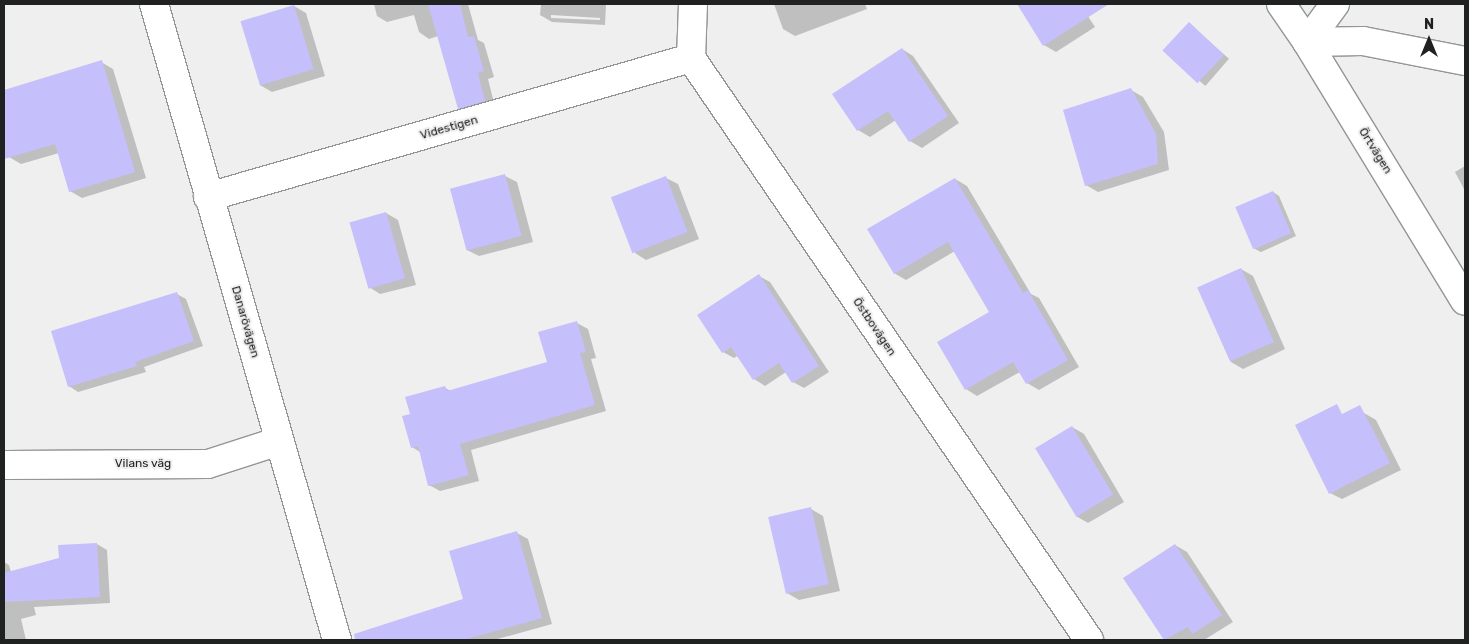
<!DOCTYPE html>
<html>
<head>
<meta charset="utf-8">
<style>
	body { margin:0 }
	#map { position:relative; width:1469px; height:644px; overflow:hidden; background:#efeff0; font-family:Rubik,sans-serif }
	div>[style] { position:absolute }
	.shadow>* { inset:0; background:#0003; transform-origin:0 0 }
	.building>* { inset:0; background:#c5bffb; transform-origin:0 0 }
	.roads { filter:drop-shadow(1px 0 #949596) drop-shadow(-1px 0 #949596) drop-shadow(0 1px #949596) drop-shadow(0 -1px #949596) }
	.minor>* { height:28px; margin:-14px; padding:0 14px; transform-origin:14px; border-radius:14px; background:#fff }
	span { translate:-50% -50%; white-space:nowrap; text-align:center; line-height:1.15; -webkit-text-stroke:4px #efeff0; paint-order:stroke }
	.street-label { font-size:12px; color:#202121 }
	.frame { position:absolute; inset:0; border:5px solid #202121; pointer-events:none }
	.north { position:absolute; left:1404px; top:15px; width:50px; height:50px; -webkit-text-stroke:4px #efeff0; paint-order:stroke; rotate:0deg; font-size:14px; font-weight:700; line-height:20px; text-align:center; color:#202121 }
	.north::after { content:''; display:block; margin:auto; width:18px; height:22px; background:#202121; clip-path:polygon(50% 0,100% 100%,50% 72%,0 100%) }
</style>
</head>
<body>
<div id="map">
	<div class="shadow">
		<div style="clip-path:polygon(374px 4px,468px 4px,478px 40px,484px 43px,494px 77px,488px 79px,495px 107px,470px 114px,459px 108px,438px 36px,429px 39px,419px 32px,414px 15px,387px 22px,377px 16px)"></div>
		<div style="clip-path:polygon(evenodd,541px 4px,606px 4px,605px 25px,552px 22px,540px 15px,541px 4px,551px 15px,600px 18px,600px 20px,551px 18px,551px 15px)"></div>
		<div style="clip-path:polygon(774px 4px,865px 4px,867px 9px,795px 36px,783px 29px)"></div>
		<div style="clip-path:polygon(1018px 4px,1080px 4px,1095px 27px,1056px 52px,1044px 45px)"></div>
		<div style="clip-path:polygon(294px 6px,306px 13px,325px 76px,272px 92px,260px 85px)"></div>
		<div style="left:1189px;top:24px;width:53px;height:36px;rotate:41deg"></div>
		<div style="clip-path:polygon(902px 49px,913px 56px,959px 123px,922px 148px,910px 141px,896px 120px,870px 137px,858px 130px,834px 94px)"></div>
		<div style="clip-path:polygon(101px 62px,113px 69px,146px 178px,82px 198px,70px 191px,59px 153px,21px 164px,9px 157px,4px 139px,4px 91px)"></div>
		<div style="clip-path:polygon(1131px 90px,1143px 97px,1164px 132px,1169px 170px,1098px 192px,1086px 185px)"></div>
		<div style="clip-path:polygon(1465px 166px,1465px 191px,1455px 172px)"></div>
		<div style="clip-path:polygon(505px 176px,517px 182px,533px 242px,479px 256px,467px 250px)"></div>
		<div style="clip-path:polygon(666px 178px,678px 184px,699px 239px,646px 260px,635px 253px)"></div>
		<div style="clip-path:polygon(955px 179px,967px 186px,1031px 294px,1039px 298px,1079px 367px,1039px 390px,1027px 383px,1020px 372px,977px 396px,966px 389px,991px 313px,955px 251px,906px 280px,894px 273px)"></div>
		<div style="clip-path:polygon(1273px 192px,1279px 196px,1296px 236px,1261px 252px,1255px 249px)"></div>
		<div style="clip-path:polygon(386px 213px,398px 220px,416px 285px,380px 294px,369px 287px)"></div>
		<div style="clip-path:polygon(1241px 269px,1253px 276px,1285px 349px,1243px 369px,1231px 362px)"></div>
		<div style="clip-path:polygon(759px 276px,770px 282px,829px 372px,804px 388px,793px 382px,786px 372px,765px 386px,754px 379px,737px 356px,734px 358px,723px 352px)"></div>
		<div style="clip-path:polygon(177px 294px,186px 299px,203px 346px,144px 367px,146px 372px,78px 392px,69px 386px)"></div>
		<div style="clip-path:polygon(577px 323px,588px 329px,596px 358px,591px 359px,606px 411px,471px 450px,479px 481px,440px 491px,429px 485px,420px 452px,412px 447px,412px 415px,445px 388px,451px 391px,548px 363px)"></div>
		<div style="clip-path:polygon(1364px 413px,1376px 420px,1401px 470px,1342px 499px,1330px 493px,1342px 416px)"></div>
		<div style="clip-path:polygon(1072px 427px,1084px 434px,1124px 502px,1088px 523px,1076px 516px)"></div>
		<div style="clip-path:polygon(811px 509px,823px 516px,840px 591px,799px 600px,787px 593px)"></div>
		<div style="clip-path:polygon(517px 533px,528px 539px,552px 624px,494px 640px,405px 640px,398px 621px,464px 599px)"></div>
		<div style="clip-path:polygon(97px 544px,107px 550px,110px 603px,34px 607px,36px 615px,21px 619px,26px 640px,4px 640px,4px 562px,9px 565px,11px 572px,60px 558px,60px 546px)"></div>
		<div style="clip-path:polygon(1175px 545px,1187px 552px,1233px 622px,1204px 640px,1165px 640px,1124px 579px)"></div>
	</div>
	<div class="building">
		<div style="clip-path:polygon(428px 4px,460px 4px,468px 37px,474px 36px,484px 71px,478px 73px,485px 101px,458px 109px)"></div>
		<div style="clip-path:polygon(1017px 4px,1109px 4px,1043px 46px)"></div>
		<div style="left:294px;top:5px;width:67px;height:56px;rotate:73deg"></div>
		<div style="left:1189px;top:22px;width:48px;height:39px;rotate:43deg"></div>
		<div style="clip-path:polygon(902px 48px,948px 116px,909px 142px,888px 111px,857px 131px,832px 94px)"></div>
		<div style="clip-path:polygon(102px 60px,135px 172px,69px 192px,55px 144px,4px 159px,4px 90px)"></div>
		<div style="clip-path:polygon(1131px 88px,1156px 134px,1158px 164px,1085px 186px,1063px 110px)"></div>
		<div style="left:505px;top:174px;width:64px;height:57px;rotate:75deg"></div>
		<div style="left:666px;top:176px;width:60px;height:59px;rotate:69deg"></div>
		<div style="clip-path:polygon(955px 178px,1023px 293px,1028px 290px,1068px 360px,1026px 384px,1013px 362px,965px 390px,937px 342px,989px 312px,948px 242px,894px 274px,867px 229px)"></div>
		<div style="left:1273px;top:191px;width:46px;height:41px;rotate:67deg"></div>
		<div style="left:386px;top:212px;width:69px;height:38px;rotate:74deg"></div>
		<div style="left:1241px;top:268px;width:81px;height:48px;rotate:66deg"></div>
		<div style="clip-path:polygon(759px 274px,819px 366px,792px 383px,779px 363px,753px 380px,731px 347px,722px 353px,697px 315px)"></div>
		<div style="clip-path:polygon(177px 292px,194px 341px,135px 362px,137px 366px,68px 387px,51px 331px)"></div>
		<div style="clip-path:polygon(577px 321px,586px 352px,580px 353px,595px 405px,460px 444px,469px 475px,428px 486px,418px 446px,411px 448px,402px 416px,410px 414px,405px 397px,445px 386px,447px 391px,547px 362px,538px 332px)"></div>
		<div style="clip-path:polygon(1337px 404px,1342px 414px,1360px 405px,1390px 463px,1329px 494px,1295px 425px)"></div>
		<div style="left:1072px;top:426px;width:80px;height:43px;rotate:59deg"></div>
		<div style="left:811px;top:507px;width:79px;height:44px;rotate:77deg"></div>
		<div style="clip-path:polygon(517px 531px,542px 618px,463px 640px,355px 640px,354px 634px,463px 599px,449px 551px)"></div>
		<div style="clip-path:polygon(97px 543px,100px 597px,4px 602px,4px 573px,59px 558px,58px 545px)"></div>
		<div style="clip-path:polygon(1175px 544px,1222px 615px,1192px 634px,1188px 627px,1164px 640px,1123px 578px)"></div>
	</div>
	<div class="roads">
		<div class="minor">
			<div style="left:154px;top:4px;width:662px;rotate:73.95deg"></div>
			<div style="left:693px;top:4px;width:54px;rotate:92.1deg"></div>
			<div style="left:691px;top:58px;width:705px;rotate:55.63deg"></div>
			<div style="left:1281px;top:4px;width:46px;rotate:55.6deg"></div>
			<div style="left:1307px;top:42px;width:56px;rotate:-1deg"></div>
			<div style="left:1363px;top:41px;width:104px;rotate:11.1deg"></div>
			<div style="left:1335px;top:4px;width:47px;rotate:126.4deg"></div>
			<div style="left:1307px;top:42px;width:303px;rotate:58.6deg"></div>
			<div style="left:208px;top:197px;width:503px;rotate:-16.06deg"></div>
			<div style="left:4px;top:465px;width:204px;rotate:-0.3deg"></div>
			<div style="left:208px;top:464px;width:75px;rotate:-17.9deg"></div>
		</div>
	</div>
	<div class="street-label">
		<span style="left:449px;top:128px;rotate:-16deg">Videstigen</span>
		<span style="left:1375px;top:151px;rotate:58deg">Örtvägen</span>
		<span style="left:245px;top:322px;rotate:74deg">Danarövägen</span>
		<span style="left:874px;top:327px;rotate:56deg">Östbovägen</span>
		<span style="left:143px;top:464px">Vilans väg</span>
	</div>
	<div class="frame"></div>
	<div class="north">N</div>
</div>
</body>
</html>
